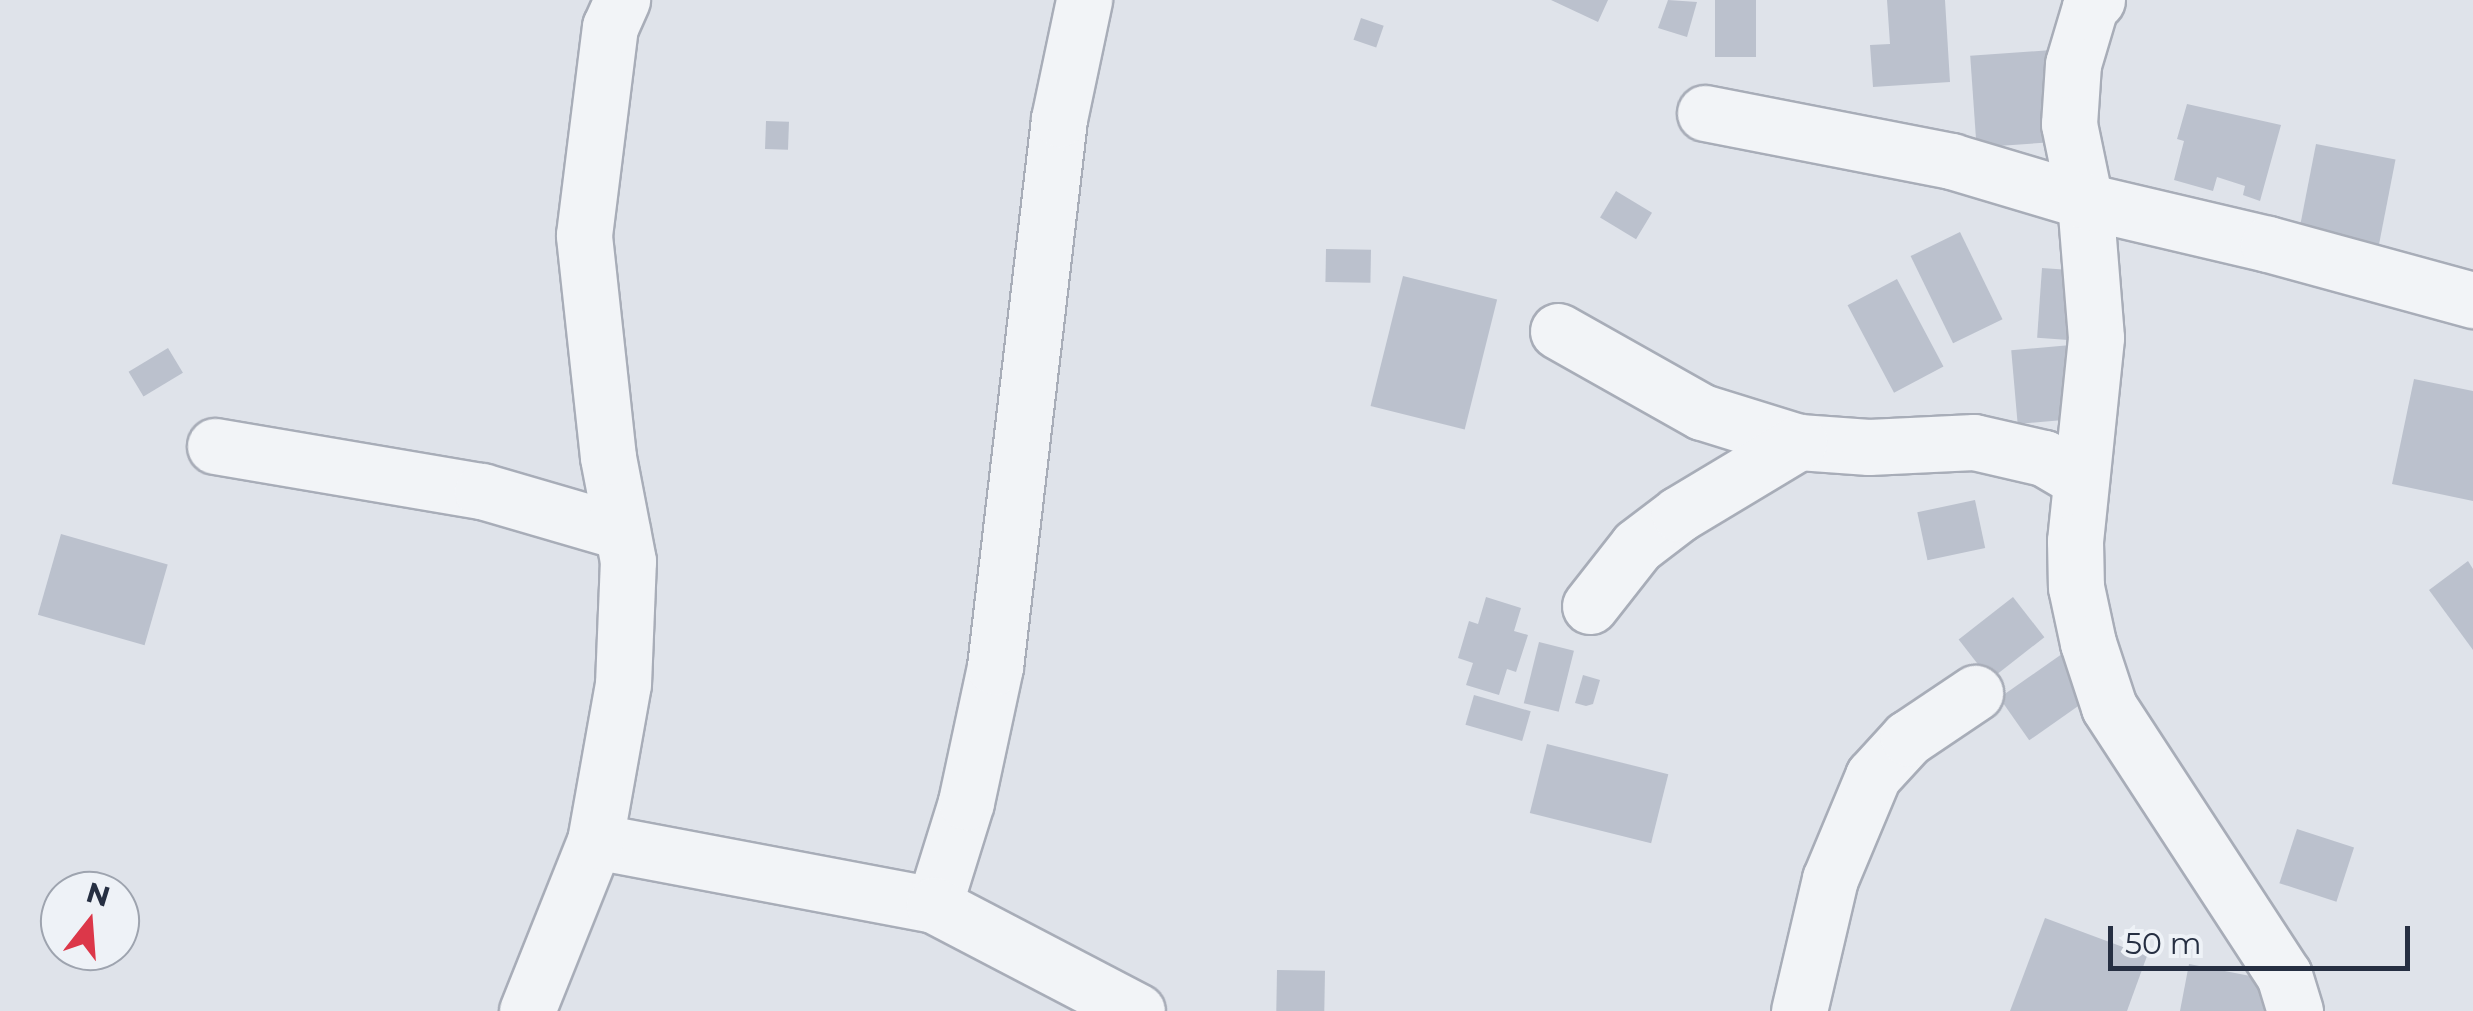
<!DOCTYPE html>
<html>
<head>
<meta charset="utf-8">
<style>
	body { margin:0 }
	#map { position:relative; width:2473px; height:1011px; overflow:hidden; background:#dfe3ea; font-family:Montserrat,sans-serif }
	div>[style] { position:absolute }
	.building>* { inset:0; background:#bbc1cd; transform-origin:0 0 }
	.roads { filter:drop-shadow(2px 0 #a8adb8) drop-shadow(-2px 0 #a8adb8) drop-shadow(0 2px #a8adb8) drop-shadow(0 -2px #a8adb8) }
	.minor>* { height:55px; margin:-27.5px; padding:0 27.5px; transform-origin:27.5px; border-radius:27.5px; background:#f2f4f7 }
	span { translate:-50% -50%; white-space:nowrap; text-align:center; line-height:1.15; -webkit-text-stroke:10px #eef2f7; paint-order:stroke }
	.north { position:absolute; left:40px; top:871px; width:100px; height:100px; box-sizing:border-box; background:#eef2f7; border:2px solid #9ea4af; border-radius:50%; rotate:17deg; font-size:28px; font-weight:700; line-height:40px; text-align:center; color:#262f42 }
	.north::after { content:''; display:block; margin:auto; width:35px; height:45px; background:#dc3749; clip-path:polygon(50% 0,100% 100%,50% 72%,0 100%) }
	.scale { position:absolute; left:2108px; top:926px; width:302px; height:45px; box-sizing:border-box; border:5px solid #262f42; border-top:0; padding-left:12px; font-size:30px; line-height:35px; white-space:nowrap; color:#262f42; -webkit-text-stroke:8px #eef2f7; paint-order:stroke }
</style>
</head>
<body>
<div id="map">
	<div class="building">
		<div style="clip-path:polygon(1551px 0,1608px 0,1598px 22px)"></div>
		<div style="clip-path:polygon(1668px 0,1697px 2px,1687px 37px,1658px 28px)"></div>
		<div style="left:1715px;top:0;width:41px;height:57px"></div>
		<div style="clip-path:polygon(1887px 0,1945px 0,1950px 82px,1873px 87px,1870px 45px,1890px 44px)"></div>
		<div style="left:1361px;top:18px;width:24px;height:23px;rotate:19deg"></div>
		<div style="left:2052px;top:50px;width:92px;height:82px;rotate:86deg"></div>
		<div style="clip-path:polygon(2187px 104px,2281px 125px,2260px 201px,2243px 195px,2245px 186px,2217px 177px,2213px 191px,2174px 180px,2184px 141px,2177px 139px)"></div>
		<div style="left:766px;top:121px;width:23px;height:28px;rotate:2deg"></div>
		<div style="left:2316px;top:144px;width:81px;height:95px;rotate:11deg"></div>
		<div style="left:1616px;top:191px;width:42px;height:31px;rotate:31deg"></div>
		<div style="left:1960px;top:232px;width:97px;height:55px;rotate:64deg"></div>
		<div style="left:1326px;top:249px;width:45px;height:33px;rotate:1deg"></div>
		<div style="left:2042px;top:268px;width:49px;height:70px;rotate:4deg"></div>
		<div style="left:1403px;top:276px;width:97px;height:134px;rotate:14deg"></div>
		<div style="left:1897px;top:279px;width:99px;height:56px;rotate:62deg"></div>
		<div style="left:2071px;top:345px;width:74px;height:60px;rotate:85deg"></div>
		<div style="left:168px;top:348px;width:29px;height:46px;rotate:59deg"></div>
		<div style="clip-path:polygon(2414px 379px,2473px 391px,2473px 501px,2392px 484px)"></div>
		<div style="left:1975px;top:500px;width:49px;height:59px;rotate:78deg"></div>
		<div style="left:61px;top:534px;width:111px;height:84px;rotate:16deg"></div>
		<div style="clip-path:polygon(2468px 561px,2473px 569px,2473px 650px,2429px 590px)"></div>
		<div style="clip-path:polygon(1486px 597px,1521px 608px,1514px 631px,1528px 635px,1516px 672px,1507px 669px,1499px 695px,1466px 685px,1473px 663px,1458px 658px,1469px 621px,1478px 624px)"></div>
		<div style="left:2013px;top:597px;width:51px;height:69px;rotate:52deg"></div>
		<div style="left:1539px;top:642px;width:36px;height:63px;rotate:14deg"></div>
		<div style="left:2069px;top:649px;width:52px;height:85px;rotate:55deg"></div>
		<div style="clip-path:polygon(1583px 675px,1600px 680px,1593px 704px,1586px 706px,1575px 703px)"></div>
		<div style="left:1474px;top:695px;width:59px;height:31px;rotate:16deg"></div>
		<div style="left:1547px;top:744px;width:125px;height:71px;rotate:14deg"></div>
		<div style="left:2297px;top:829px;width:60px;height:57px;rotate:18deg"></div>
		<div style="clip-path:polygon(2045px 918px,2147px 956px,2127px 1011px,2010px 1011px)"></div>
		<div style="clip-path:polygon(2189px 964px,2281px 982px,2275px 1011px,2180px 1011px)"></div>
		<div style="left:1277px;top:970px;width:48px;height:41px;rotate:1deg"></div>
	</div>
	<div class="roads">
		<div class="minor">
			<div style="left:2097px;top:0;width:10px;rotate:135deg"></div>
			<div style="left:2090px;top:7px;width:59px;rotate:106.6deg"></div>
			<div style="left:2073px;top:64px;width:60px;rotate:93.8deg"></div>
			<div style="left:2069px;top:124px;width:79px;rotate:78.3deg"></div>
			<div style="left:2085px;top:201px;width:137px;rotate:85.4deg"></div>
			<div style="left:2096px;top:338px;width:204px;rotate:95.9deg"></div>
			<div style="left:2075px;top:541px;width:46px;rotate:88.8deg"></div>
			<div style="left:2076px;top:587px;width:57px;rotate:77.9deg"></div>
			<div style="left:2088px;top:643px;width:67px;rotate:71.8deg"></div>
			<div style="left:2109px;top:707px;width:320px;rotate:56.9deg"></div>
			<div style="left:2284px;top:975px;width:38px;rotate:73deg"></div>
			<div style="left:1705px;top:113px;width:251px;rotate:11deg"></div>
			<div style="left:1951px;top:161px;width:140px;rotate:16.6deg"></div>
			<div style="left:2085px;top:201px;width:188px;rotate:13.2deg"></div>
			<div style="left:2268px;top:244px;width:213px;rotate:15.3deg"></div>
			<div style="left:1558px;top:331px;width:165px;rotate:29.4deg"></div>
			<div style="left:1702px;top:412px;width:102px;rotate:17.2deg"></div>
			<div style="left:1799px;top:442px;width:70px;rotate:4.1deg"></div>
			<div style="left:1869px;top:447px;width:105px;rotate:-2.7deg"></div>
			<div style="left:1974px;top:442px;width:72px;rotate:12.9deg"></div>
			<div style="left:2044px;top:458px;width:43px;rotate:30.7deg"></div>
			<div style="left:215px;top:446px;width:271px;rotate:9.6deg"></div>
			<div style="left:482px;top:491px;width:146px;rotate:16.3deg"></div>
			<div style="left:1590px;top:606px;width:76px;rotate:-51.9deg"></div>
			<div style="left:1637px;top:546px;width:53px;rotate:-37.3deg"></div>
			<div style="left:1679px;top:514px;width:140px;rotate:-31deg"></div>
			<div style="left:595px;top:841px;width:345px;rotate:10.7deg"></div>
			<div style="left:934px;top:905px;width:108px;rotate:-72.7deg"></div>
			<div style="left:966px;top:802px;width:138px;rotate:-77.9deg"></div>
			<div style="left:995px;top:667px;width:552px;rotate:-83.34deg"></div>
			<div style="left:1059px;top:119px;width:122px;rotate:-78.1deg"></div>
			<div style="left:934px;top:905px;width:229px;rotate:27.6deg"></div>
			<div style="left:527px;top:1011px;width:183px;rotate:-68.2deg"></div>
			<div style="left:595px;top:841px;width:159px;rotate:-79.9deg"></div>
			<div style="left:623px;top:684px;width:123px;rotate:-87.7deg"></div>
			<div style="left:628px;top:561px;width:106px;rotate:-100.9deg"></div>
			<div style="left:608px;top:457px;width:223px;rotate:-96.2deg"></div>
			<div style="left:584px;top:235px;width:210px;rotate:-82.9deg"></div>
			<div style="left:610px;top:27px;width:30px;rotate:-66deg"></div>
			<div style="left:1799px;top:1011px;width:136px;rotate:-76.8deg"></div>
			<div style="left:1830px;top:879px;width:112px;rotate:-67.3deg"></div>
			<div style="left:1873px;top:776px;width:52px;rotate:-47.4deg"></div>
			<div style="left:1908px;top:738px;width:81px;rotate:-33.9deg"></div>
		</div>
	</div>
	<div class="north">N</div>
	<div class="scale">50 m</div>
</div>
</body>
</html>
